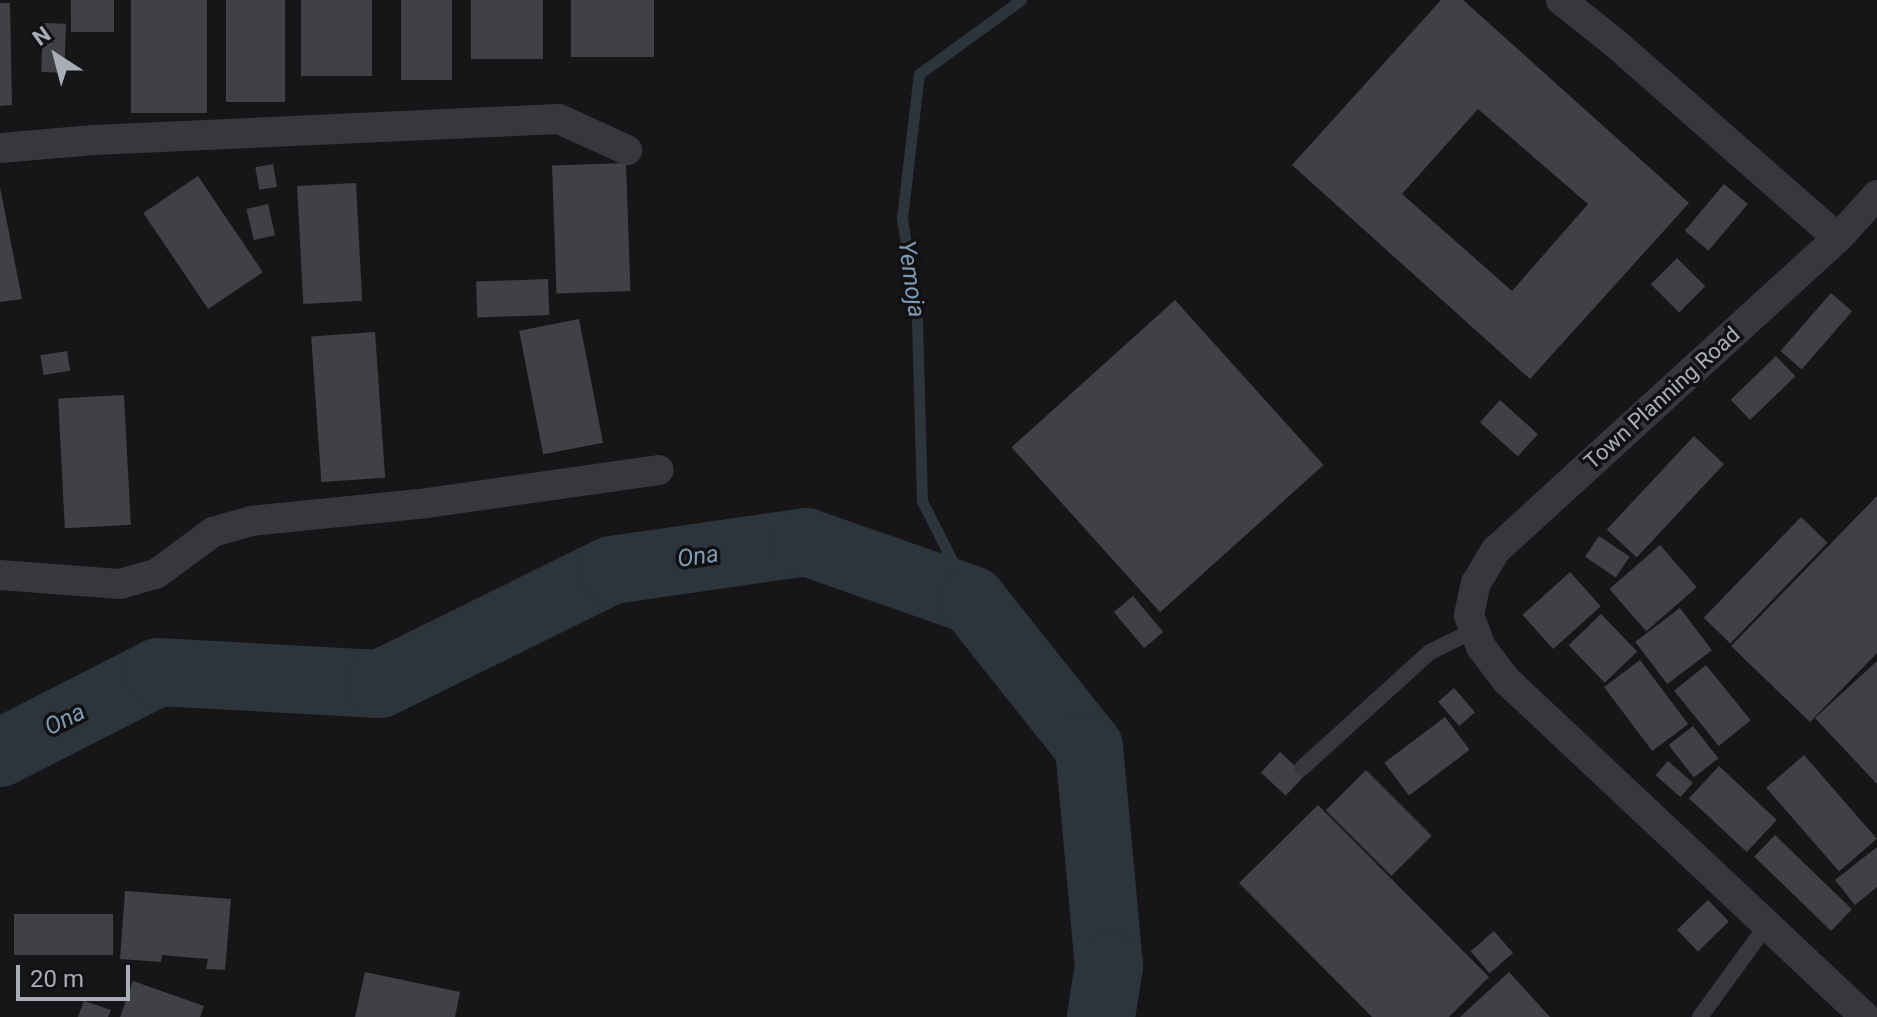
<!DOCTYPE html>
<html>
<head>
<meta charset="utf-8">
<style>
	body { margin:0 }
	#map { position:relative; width:1877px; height:1017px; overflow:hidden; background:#161618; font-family:Roboto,sans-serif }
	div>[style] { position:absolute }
	.stream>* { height:11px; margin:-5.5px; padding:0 5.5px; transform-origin:5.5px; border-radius:5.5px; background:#2c353c }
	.river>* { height:68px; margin:-34px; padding:0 34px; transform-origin:34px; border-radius:34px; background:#2c353c }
	.building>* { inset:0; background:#404145; transform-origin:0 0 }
	.service>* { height:16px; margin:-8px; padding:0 8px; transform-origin:8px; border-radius:8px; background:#37383d }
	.minor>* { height:30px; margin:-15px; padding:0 15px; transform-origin:15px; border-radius:15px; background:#37383d }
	span { translate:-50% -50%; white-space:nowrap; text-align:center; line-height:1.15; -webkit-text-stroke:7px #111113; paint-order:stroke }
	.street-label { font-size:22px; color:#a8adb8 }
	.water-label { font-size:24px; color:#7f9bb3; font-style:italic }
	.north { position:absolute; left:16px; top:16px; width:80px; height:80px; -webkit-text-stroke:6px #111113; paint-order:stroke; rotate:324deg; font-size:22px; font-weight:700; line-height:32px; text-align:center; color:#a8adb8 }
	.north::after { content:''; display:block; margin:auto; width:28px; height:36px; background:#a8adb8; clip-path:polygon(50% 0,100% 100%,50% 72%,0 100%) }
	.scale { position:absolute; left:16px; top:965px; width:114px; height:36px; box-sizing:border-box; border:4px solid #a8adb8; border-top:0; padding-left:10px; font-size:24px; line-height:28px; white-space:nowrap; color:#a8adb8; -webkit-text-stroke:6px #111113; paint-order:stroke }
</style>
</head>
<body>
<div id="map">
	<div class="stream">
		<div style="left:972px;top:600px;width:111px;rotate:-116.8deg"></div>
		<div style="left:922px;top:501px;width:183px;rotate:-91.6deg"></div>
		<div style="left:917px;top:318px;width:101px;rotate:-98.5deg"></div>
		<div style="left:902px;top:218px;width:145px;rotate:-83.3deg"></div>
		<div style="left:919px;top:74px;width:126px;rotate:-36deg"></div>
	</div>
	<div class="river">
		<div style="left:0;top:753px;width:178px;rotate:-27.1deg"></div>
		<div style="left:158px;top:672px;width:222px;rotate:3.1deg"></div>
		<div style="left:380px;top:684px;width:258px;rotate:-26.2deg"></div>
		<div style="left:612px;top:570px;width:196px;rotate:-8.2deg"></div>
		<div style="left:806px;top:542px;width:176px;rotate:19.3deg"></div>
		<div style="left:972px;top:600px;width:188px;rotate:51.5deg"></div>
		<div style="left:1089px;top:747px;width:220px;rotate:84.8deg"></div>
		<div style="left:1109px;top:966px;width:52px;rotate:98.9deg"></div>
	</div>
	<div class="building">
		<div style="left:71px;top:0;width:43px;height:32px"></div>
		<div style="left:131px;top:0;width:76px;height:113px"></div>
		<div style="left:226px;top:0;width:59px;height:102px"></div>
		<div style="left:301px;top:0;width:71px;height:76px"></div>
		<div style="left:401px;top:0;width:51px;height:80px"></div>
		<div style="left:471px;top:0;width:72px;height:59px"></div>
		<div style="left:571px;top:0;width:83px;height:57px"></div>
		<div style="clip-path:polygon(evenodd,1441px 0,1463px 0,1689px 203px,1530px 379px,1292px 165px,1441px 0,1478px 109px,1588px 204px,1512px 291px,1402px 194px,1478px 109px)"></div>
		<div style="clip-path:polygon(0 3px,10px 3px,12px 105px,0 106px)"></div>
		<div style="left:43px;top:23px;width:23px;height:49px;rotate:2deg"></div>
		<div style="left:626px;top:163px;width:128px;height:74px;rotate:88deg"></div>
		<div style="left:273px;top:164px;width:23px;height:18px;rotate:80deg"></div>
		<div style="left:198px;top:176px;width:116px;height:66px;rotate:56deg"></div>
		<div style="left:356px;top:183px;width:118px;height:59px;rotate:87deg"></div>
		<div style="left:1724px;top:184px;width:31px;height:61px;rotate:40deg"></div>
		<div style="clip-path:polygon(0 187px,22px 299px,0 302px)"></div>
		<div style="left:268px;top:204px;width:32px;height:22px;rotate:77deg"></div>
		<div style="left:1677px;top:258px;width:40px;height:37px;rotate:45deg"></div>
		<div style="left:548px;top:279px;width:36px;height:72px;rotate:88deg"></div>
		<div style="left:1831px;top:293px;width:28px;height:77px;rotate:41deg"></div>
		<div style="left:1175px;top:300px;width:222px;height:220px;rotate:48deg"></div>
		<div style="left:579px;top:319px;width:126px;height:61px;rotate:79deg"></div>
		<div style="left:375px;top:332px;width:146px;height:64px;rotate:86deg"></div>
		<div style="left:67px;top:351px;width:20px;height:27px;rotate:81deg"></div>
		<div style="left:1776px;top:356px;width:28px;height:63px;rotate:46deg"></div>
		<div style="left:124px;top:395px;width:130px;height:66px;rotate:87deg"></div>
		<div style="left:1500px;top:400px;width:51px;height:30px;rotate:42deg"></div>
		<div style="left:1694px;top:436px;width:41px;height:128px;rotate:43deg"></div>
		<div style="clip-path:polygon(1877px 496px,1877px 653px,1810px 722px,1731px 646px)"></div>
		<div style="left:1801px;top:517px;width:37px;height:140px;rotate:44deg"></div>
		<div style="left:1599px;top:536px;width:37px;height:25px;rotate:34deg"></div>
		<div style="left:1660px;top:545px;width:56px;height:67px;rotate:49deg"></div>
		<div style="left:1570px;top:572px;width:46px;height:64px;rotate:48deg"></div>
		<div style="left:1133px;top:596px;width:47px;height:25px;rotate:50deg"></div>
		<div style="left:1680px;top:608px;width:53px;height:56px;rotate:53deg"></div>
		<div style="left:1601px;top:614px;width:52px;height:45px;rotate:46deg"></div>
		<div style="left:1640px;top:660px;width:80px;height:45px;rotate:53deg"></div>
		<div style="clip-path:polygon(1877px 661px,1877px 784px,1815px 718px)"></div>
		<div style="left:1706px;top:665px;width:71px;height:41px;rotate:51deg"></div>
		<div style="left:1454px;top:688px;width:32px;height:21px;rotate:49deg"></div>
		<div style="left:1445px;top:717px;width:41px;height:76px;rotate:53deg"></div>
		<div style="left:1693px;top:726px;width:41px;height:31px;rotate:52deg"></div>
		<div style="left:1280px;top:752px;width:34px;height:28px;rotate:43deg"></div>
		<div style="left:1804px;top:755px;width:111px;height:50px;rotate:49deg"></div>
		<div style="left:1668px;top:761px;width:33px;height:19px;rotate:41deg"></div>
		<div style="left:1719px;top:766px;width:79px;height:44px;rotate:43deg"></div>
		<div style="left:1366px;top:770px;width:93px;height:57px;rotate:45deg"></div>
		<div style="clip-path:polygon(1318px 805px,1489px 977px,1449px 1017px,1372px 1017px,1239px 883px)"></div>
		<div style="left:1775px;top:835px;width:107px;height:30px;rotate:44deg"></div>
		<div style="clip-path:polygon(1877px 847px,1877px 887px,1855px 905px,1835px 880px)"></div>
		<div style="clip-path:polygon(125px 891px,231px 899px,225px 970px,206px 969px,208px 959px,162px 955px,161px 962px,120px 959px)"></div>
		<div style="left:1708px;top:900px;width:30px;height:43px;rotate:46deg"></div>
		<div style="left:113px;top:914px;width:41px;height:99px;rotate:90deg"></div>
		<div style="left:1494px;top:931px;width:29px;height:31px;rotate:49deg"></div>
		<div style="clip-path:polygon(365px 972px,460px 992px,455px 1017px,355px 1017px)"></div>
		<div style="clip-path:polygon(1509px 972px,1550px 1017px,1460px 1017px)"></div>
		<div style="clip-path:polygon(133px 981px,204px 1006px,200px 1017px,120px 1017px)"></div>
		<div style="clip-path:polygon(84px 1001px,111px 1010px,108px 1017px,78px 1017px)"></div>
	</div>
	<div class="service">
		<div style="left:1302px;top:768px;width:173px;rotate:-42.2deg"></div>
		<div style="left:1430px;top:652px;width:50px;rotate:-26.1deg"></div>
		<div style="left:1700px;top:1017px;width:112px;rotate:-54deg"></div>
	</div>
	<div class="minor">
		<div style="left:1561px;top:0;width:69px;rotate:38.5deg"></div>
		<div style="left:1615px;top:43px;width:296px;rotate:41.2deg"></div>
		<div style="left:0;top:148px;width:94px;rotate:-4.9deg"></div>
		<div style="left:94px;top:140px;width:465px;rotate:-2.6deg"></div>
		<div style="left:559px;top:119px;width:75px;rotate:24.5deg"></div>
		<div style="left:0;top:575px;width:120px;rotate:4.3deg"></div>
		<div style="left:120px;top:584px;width:37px;rotate:-16deg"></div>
		<div style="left:156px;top:574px;width:71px;rotate:-36.4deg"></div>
		<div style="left:213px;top:532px;width:40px;rotate:-16deg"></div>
		<div style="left:251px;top:521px;width:177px;rotate:-5.8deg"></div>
		<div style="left:427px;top:503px;width:234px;rotate:-8.1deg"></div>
		<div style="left:1865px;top:1017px;width:492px;rotate:-136.8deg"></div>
		<div style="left:1506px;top:680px;width:41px;rotate:-127.1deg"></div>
		<div style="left:1481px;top:647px;width:34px;rotate:-111deg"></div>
		<div style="left:1469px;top:615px;width:33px;rotate:-78deg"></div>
		<div style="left:1476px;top:583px;width:39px;rotate:-59deg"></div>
		<div style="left:1496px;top:550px;width:463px;rotate:-42.4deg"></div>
		<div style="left:1838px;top:238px;width:58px;rotate:-47.8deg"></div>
	</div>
	<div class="street-label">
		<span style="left:1662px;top:398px;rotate:-42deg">Town Planning Road</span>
	</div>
	<div class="water-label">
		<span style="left:911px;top:279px;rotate:82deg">Yemoja</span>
		<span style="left:698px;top:557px;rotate:-8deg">Ona</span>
		<span style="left:65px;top:720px;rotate:-27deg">Ona</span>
	</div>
	<div class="north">N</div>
	<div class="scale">20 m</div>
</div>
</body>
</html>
